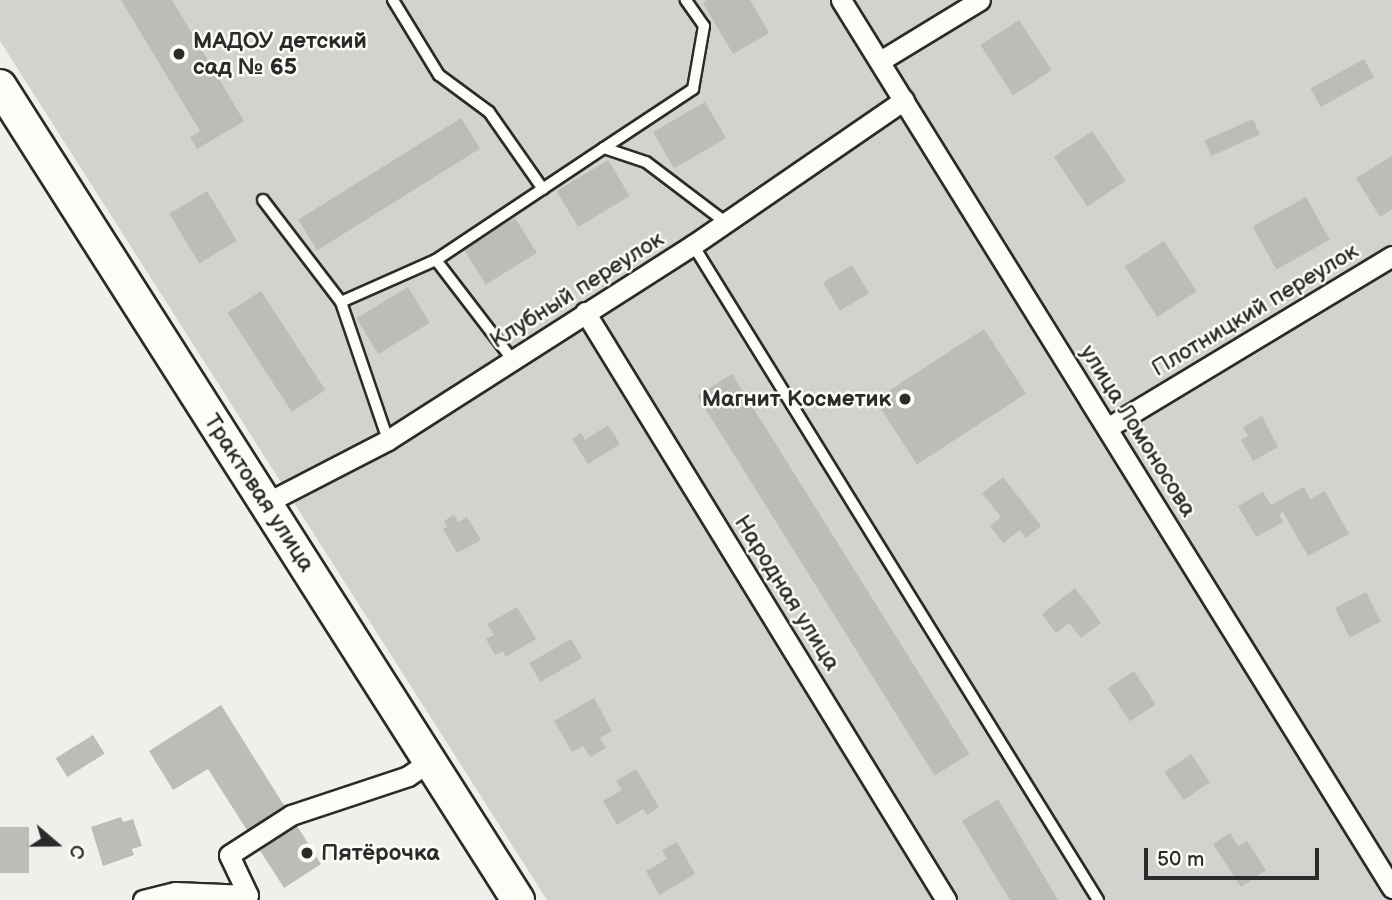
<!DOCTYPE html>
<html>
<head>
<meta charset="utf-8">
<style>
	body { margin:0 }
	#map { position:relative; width:1392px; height:900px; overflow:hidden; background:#f0efeb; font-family:"Balsamiq Sans",sans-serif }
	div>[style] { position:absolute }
	.green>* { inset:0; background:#d3d2cf }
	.building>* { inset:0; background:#bdbcb8; transform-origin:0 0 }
	.roads { filter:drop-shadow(2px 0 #2b2b2b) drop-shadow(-2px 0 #2b2b2b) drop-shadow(0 2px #2b2b2b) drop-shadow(0 -2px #2b2b2b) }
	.service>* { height:10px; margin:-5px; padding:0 5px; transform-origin:5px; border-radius:5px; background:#fdfcf7 }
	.minor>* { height:19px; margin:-9.5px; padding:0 9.5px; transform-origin:9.5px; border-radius:9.5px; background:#fdfcf7 }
	.primary>* { height:32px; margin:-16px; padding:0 16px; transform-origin:16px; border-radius:16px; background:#fdfcf7 }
	.dots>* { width:19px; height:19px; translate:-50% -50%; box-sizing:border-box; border:4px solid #fdfcf7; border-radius:50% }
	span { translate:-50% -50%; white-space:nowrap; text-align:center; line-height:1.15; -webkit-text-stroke:5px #fdfcf7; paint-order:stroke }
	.poi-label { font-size:23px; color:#2b2b2b; font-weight:700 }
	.left { translate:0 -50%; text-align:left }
	.right { translate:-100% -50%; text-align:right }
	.street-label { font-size:23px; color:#2b2b2b }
	.north { position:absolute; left:21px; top:809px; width:70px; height:70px; -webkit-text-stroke:5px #fdfcf7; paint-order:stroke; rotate:110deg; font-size:19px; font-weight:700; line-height:28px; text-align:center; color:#2b2b2b }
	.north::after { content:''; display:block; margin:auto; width:24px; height:32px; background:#2b2b2b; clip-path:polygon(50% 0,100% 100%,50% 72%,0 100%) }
	.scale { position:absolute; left:1144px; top:848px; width:175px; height:32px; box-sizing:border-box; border:4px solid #2b2b2b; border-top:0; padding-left:9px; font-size:21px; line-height:24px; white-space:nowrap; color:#2b2b2b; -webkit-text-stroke:5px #fdfcf7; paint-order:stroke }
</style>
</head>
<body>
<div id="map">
	<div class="green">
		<div style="clip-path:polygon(0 0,1392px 0,1392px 900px,547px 900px,0 41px)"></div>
	</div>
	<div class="building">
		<div style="clip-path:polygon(121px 0,172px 0,244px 121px,197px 149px,190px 137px,200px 131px)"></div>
		<div style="clip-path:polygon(708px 0,750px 0,769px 33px,733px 54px,703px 3px)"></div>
		<div style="left:1019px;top:20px;width:60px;height:46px;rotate:57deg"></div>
		<div style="left:1364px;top:59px;width:21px;height:61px;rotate:61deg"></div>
		<div style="left:705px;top:102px;width:42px;height:60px;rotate:60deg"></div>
		<div style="left:461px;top:118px;width:36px;height:192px;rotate:58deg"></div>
		<div style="left:1253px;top:119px;width:17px;height:53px;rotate:66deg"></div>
		<div style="left:1092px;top:131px;width:60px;height:46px;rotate:56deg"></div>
		<div style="clip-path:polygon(1392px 156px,1392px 209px,1380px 217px,1356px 178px)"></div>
		<div style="left:608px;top:160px;width:42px;height:60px;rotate:59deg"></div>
		<div style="left:207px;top:191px;width:58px;height:44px;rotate:59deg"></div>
		<div style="left:1306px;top:197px;width:49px;height:61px;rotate:61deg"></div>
		<div style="left:515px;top:218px;width:41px;height:60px;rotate:58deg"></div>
		<div style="left:1164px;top:241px;width:60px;height:47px;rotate:57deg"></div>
		<div style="left:852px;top:265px;width:33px;height:34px;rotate:59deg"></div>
		<div style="left:408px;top:287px;width:42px;height:60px;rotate:59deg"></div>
		<div style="left:261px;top:291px;width:118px;height:40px;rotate:57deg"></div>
		<div style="left:984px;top:329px;width:77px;height:130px;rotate:57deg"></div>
		<div style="left:732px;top:374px;width:448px;height:41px;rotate:58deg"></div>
		<div style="clip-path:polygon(1262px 416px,1278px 447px,1253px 461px,1241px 440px,1248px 436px,1243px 427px)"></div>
		<div style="clip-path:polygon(608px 425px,620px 444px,588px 464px,572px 439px,581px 433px,585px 440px)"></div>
		<div style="clip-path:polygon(1003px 477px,1041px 526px,1026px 538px,1020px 530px,1003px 543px,990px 526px,1001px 517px,982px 493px)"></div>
		<div style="clip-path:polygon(1304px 487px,1310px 499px,1325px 491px,1349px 534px,1308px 556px,1283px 512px,1279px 514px,1283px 522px,1256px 537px,1238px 506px,1263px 492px,1271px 505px)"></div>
		<div style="clip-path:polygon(454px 515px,458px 522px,467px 517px,481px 540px,457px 553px,443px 529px,447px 527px,444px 521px)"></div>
		<div style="clip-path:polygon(1075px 588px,1101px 623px,1081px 638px,1069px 623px,1056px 633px,1042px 614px)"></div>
		<div style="left:1366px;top:592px;width:33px;height:35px;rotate:63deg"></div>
		<div style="clip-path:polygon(517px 607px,536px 639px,506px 657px,503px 651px,495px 655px,486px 639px,494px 635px,487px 624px)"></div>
		<div style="left:571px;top:639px;width:22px;height:48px;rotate:60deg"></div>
		<div style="left:1134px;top:671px;width:40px;height:31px;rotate:57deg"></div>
		<div style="clip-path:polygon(594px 698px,612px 731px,600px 738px,606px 748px,590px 757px,583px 746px,572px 752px,554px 721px)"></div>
		<div style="clip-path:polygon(221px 705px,321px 864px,284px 888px,208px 769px,173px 790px,149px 751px)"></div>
		<div style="left:93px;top:735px;width:22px;height:44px;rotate:58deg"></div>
		<div style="left:1191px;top:754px;width:34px;height:32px;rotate:56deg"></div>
		<div style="clip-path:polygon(636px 769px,659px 807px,647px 815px,643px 809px,617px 825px,603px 801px,622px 790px,616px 781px)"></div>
		<div style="clip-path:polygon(998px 799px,1058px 900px,1010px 900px,962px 821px)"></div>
		<div style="clip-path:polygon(121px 817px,123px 822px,133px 819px,142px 846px,132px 849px,134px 855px,103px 866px,91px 827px)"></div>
		<div style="left:0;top:827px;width:29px;height:46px"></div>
		<div style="clip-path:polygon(1230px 833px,1238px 846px,1247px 841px,1266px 870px,1241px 887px,1213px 844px)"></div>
		<div style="clip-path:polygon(677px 842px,695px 874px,659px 895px,646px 871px,667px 859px,662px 850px)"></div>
	</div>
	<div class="roads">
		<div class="service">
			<div style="left:393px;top:0;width:88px;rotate:58.5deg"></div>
			<div style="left:439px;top:75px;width:62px;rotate:36.5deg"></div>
			<div style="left:489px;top:112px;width:94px;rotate:55deg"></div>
			<div style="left:604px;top:148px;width:107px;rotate:-33.5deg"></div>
			<div style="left:693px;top:89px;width:64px;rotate:-80.1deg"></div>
			<div style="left:704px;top:26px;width:32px;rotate:-125deg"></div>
			<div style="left:263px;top:200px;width:128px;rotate:52.6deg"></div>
			<div style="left:341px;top:302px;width:146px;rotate:71.2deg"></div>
			<div style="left:693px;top:245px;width:770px;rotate:58.27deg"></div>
			<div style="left:436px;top:260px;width:202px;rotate:-33.7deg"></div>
			<div style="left:604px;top:148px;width:44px;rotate:18.4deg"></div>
			<div style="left:646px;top:162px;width:99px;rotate:37.2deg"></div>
			<div style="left:341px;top:302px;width:104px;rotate:-23.9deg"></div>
			<div style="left:436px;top:260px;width:125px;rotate:52.5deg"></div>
		</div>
		<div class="minor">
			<div style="left:841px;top:0;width:1045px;rotate:58.18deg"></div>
			<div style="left:880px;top:61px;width:117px;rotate:-31.4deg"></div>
			<div style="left:585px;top:312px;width:690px;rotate:58.45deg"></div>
			<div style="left:1107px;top:428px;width:333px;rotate:-31.1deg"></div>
			<div style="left:266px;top:503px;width:137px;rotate:-27.3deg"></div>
			<div style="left:388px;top:440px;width:362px;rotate:-32.6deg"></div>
			<div style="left:693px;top:245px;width:256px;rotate:-34.5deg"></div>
			<div style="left:248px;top:895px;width:44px;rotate:-115.4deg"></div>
			<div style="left:229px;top:855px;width:74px;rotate:-32.8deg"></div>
			<div style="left:291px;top:815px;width:123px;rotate:-18.4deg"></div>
			<div style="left:408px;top:776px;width:27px;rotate:-34deg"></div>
			<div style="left:143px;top:900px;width:33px;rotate:-14deg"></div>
			<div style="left:175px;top:892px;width:73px;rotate:2.4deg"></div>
		</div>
		<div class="primary">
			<div style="left:0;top:86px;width:965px;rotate:57.53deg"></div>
		</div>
	</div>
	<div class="dots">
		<div style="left:179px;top:54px;background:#2b2b2b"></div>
		<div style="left:905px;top:399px;background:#2b2b2b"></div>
		<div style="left:307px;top:853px;background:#2b2b2b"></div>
	</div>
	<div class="poi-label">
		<span class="left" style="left:193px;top:54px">МАДОУ детский<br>сад № 65</span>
		<span class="right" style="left:891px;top:399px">Магнит Косметик</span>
		<span class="left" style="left:321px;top:853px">Пятёрочка</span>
	</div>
	<div class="street-label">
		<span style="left:577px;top:290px;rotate:-32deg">Клубный переулок</span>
		<span style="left:1255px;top:310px;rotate:-31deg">Плотницкий переулок</span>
		<span style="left:1138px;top:431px;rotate:58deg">улица Ломоносова</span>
		<span style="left:259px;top:493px;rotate:57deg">Трактовая улица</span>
		<span style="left:787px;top:593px;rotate:58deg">Народная улица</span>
	</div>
	<div class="north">С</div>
	<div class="scale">50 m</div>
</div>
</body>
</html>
